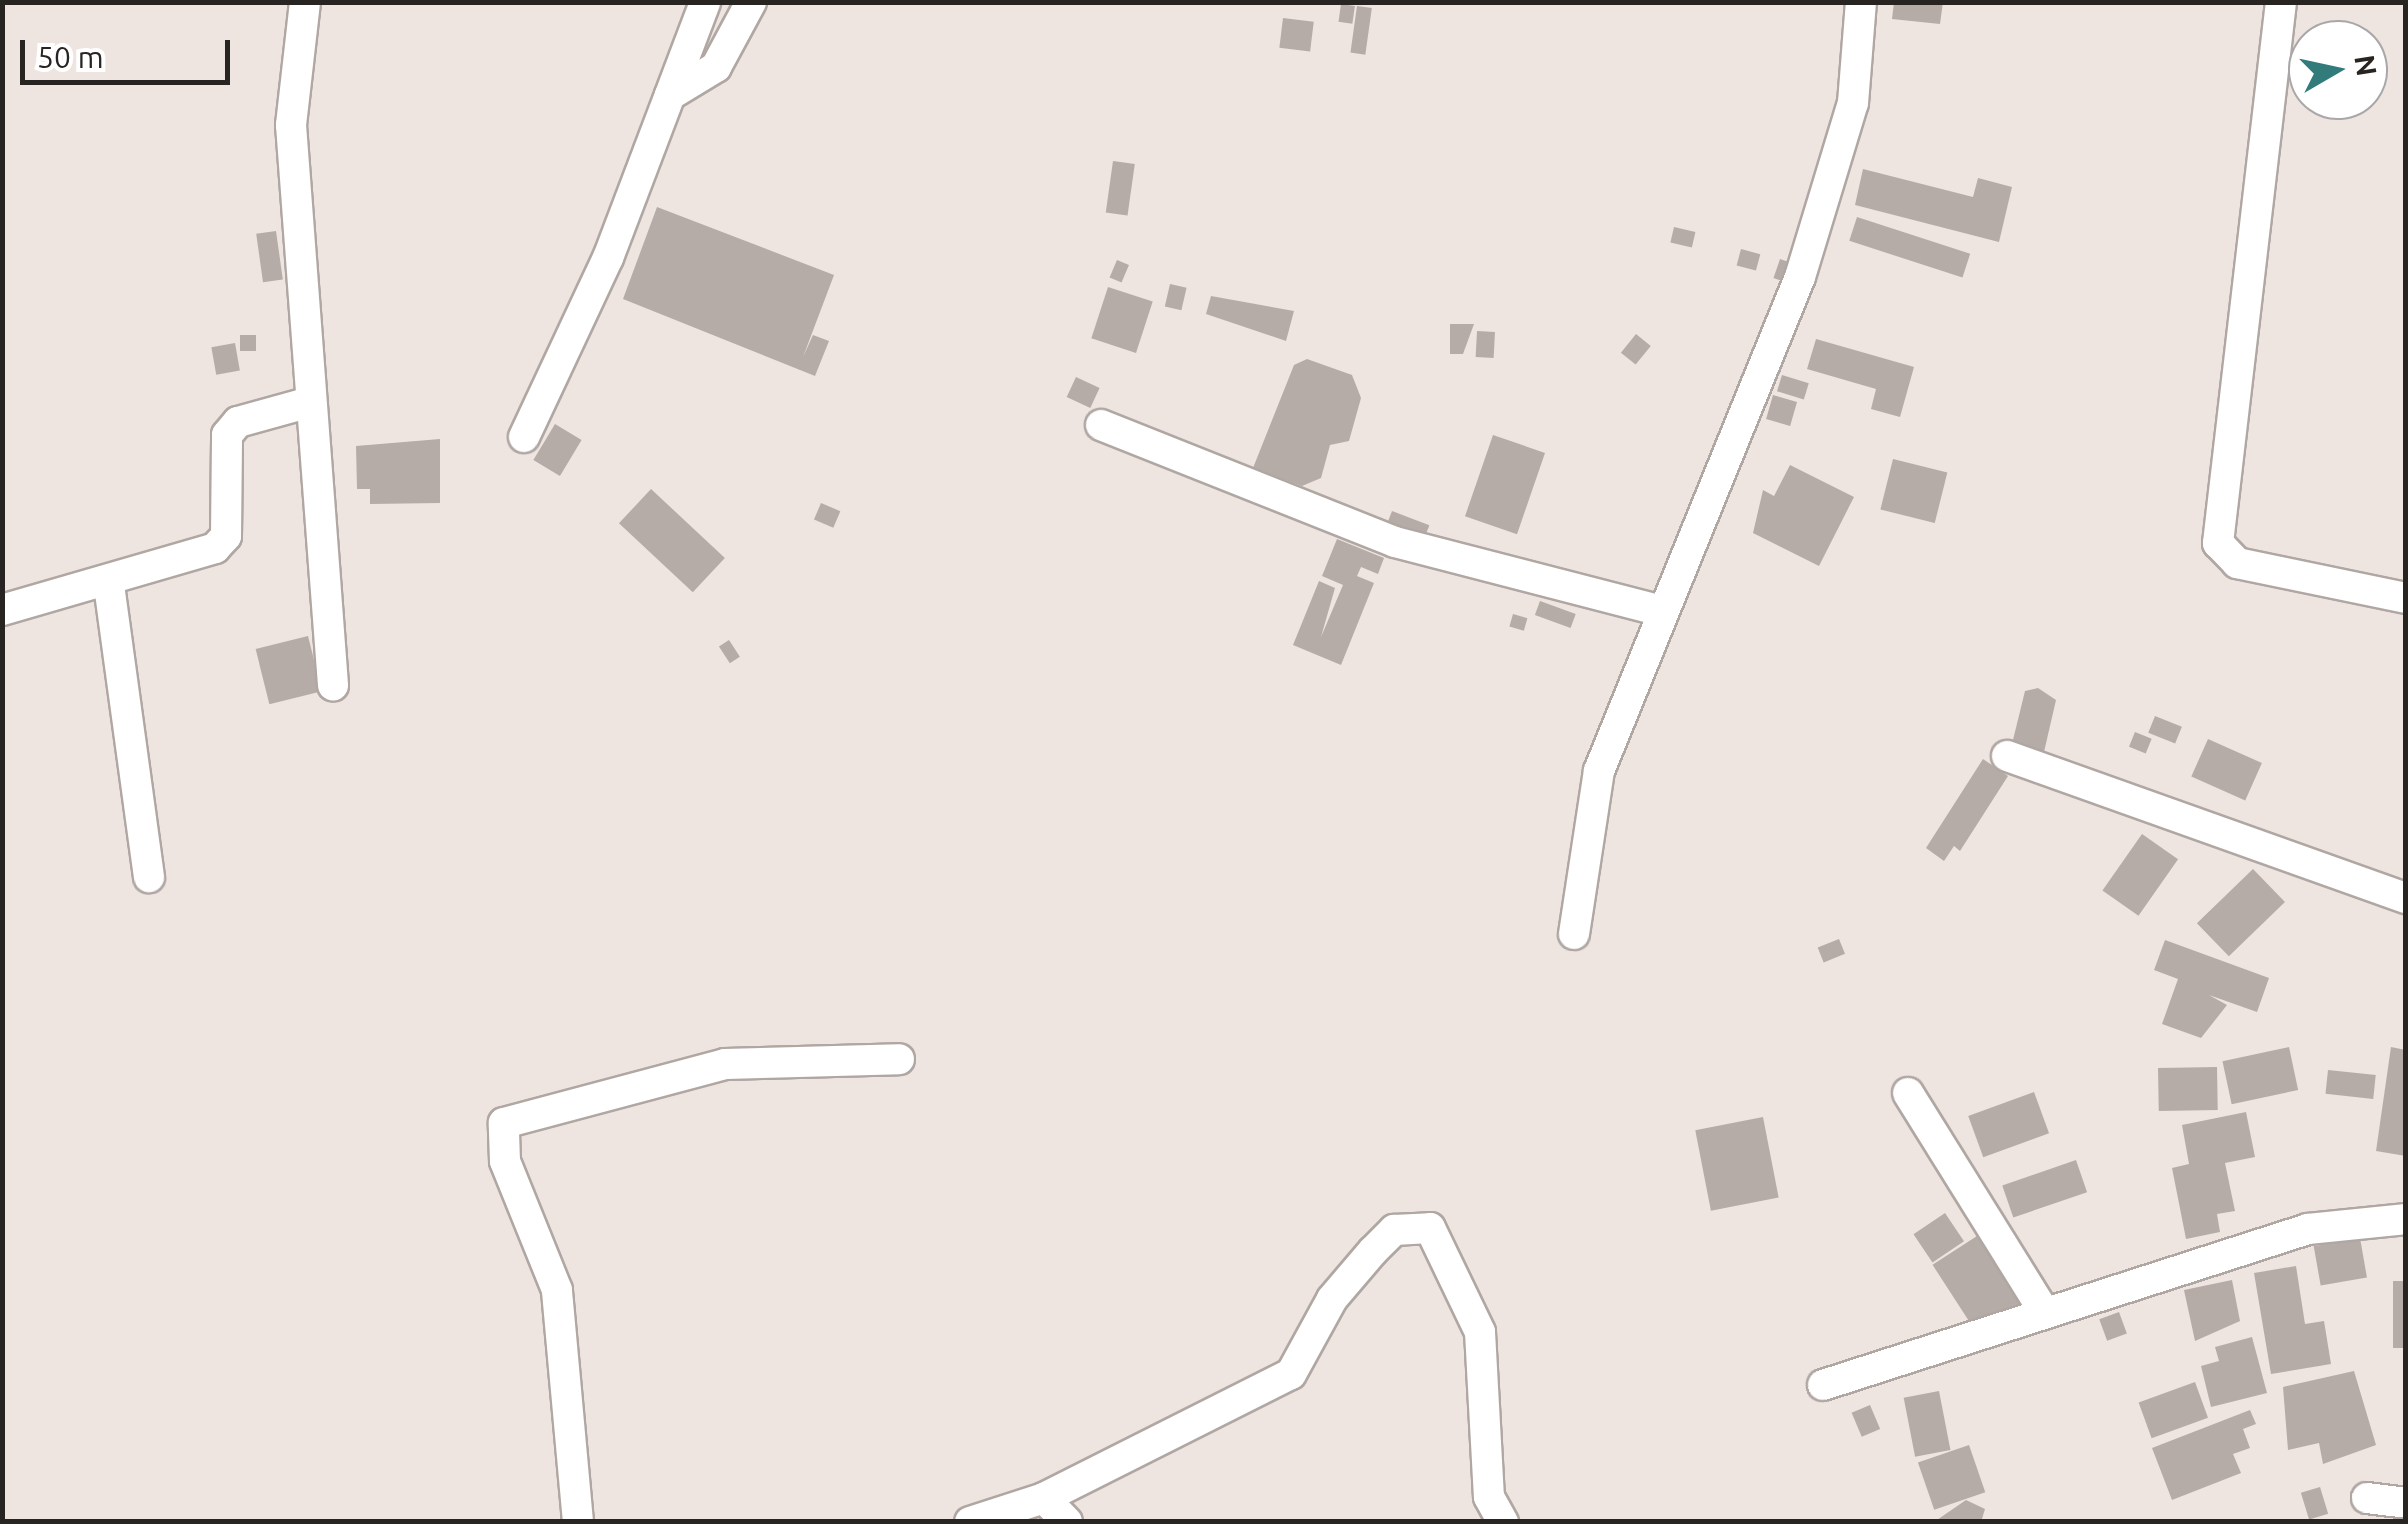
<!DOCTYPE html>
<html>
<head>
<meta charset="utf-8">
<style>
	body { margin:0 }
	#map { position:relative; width:2408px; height:1524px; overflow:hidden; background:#eee4e0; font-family:Ubuntu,sans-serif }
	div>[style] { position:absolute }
	.building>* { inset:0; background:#b5aca8; transform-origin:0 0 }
	.roads { filter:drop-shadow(2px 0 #b0a7a3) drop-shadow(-2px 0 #b0a7a3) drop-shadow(0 2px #b0a7a3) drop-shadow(0 -2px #b0a7a3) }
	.minor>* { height:30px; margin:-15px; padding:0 15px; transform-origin:15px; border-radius:15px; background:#fff }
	span { translate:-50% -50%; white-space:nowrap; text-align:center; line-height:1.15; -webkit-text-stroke:8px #fff; paint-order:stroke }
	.frame { position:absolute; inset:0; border:5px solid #272422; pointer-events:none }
	.north { position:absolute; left:2288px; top:20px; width:100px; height:100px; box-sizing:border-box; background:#fff; border:2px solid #a9a7a7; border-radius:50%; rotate:81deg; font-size:28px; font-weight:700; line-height:40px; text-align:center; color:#272422 }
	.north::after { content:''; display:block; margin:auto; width:35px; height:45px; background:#317b7b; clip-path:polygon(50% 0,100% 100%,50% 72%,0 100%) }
	.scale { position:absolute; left:20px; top:40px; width:210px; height:45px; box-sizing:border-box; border:5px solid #272422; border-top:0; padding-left:12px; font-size:30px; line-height:35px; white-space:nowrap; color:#272422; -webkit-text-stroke:8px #fff; paint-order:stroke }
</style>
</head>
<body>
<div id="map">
	<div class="building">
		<div style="clip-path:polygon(1894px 2px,1943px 2px,1940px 24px,1892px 19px)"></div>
		<div style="left:1341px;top:4px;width:14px;height:18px;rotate:8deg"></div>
		<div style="left:1357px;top:6px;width:15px;height:47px;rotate:8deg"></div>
		<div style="left:1283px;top:18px;width:31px;height:30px;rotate:7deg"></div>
		<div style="left:1113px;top:161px;width:22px;height:52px;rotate:8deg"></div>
		<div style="clip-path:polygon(1863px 169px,1973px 197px,1978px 178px,2012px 187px,1999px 242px,1855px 205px)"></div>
		<div style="clip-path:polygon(657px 207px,834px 275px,803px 357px,813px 335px,829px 341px,815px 376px,623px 299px)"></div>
		<div style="left:1857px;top:217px;width:119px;height:25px;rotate:18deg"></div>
		<div style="left:1674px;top:227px;width:22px;height:16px;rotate:13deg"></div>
		<div style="left:276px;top:231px;width:49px;height:20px;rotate:82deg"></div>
		<div style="left:1741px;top:249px;width:20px;height:17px;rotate:15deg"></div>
		<div style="left:1780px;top:259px;width:18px;height:20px;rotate:19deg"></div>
		<div style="left:1117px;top:260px;width:13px;height:19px;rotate:23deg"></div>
		<div style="left:1170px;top:284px;width:17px;height:23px;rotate:13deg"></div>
		<div style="left:1108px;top:287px;width:47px;height:54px;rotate:18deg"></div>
		<div style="clip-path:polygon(1211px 296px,1294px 311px,1286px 341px,1206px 314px)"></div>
		<div style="clip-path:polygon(1450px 324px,1474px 324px,1463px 354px,1450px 354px)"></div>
		<div style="left:1477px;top:331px;width:18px;height:26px;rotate:3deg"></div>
		<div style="left:1636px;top:334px;width:19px;height:24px;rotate:39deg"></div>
		<div style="left:240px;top:335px;width:16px;height:16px"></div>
		<div style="clip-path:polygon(1816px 339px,1914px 367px,1900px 417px,1871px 409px,1876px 389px,1807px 369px)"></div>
		<div style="left:235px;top:343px;width:28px;height:24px;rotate:80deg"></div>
		<div style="clip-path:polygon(1307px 359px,1352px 375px,1361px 398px,1349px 441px,1330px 445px,1321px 478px,1302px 486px,1253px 468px,1294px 365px)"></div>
		<div style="left:1782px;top:375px;width:28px;height:17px;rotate:17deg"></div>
		<div style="left:1076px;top:377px;width:26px;height:22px;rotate:25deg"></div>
		<div style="left:1773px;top:395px;width:25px;height:25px;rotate:16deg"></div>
		<div style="left:555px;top:424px;width:31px;height:42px;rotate:31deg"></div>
		<div style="left:1493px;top:435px;width:55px;height:86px;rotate:19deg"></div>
		<div style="clip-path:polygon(440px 439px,440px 503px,370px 504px,370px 489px,357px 489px,356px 446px)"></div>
		<div style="left:1893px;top:459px;width:56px;height:52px;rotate:14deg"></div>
		<div style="clip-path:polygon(1790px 465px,1854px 497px,1819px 566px,1753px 533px,1763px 490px,1774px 496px)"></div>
		<div style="left:651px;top:489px;width:101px;height:47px;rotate:43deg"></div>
		<div style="left:821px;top:503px;width:21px;height:18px;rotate:23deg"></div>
		<div style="left:1392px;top:511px;width:40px;height:15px;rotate:21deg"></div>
		<div style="clip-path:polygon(1337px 539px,1384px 558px,1378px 574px,1361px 567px,1357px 576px,1374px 583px,1341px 665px,1293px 645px,1319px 581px,1335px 588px,1321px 637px,1343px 585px,1322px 576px)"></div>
		<div style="left:1540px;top:601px;width:38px;height:15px;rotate:20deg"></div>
		<div style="left:1513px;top:614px;width:15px;height:13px;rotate:16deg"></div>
		<div style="left:308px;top:636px;width:57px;height:54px;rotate:76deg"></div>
		<div style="left:729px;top:640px;width:20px;height:12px;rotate:57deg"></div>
		<div style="clip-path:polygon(2038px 688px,2056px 700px,2044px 752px,2012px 744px,2025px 691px)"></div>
		<div style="left:2155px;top:716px;width:29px;height:18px;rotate:22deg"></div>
		<div style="left:2135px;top:732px;width:18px;height:16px;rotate:22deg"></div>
		<div style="left:2208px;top:739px;width:59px;height:41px;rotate:24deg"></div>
		<div style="clip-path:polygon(1983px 759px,2008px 776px,1960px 851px,1954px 846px,1944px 861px,1926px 848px)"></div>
		<div style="left:2142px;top:834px;width:44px;height:69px;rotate:35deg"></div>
		<div style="left:2253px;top:869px;width:46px;height:78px;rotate:46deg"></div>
		<div style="left:1839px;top:939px;width:16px;height:23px;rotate:68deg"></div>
		<div style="clip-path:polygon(2165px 940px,2269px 978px,2257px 1012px,2209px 995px,2227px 1005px,2201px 1038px,2162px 1024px,2178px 979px,2154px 970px)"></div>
		<div style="left:2289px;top:1047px;width:44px;height:68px;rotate:78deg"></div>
		<div style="clip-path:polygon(2391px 1047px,2406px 1050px,2406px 1156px,2376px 1151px)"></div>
		<div style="left:2217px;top:1067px;width:43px;height:59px;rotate:89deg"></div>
		<div style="left:2328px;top:1070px;width:48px;height:24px;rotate:6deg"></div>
		<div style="left:2034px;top:1092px;width:44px;height:70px;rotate:70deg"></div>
		<div style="clip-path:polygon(2246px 1112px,2255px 1157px,2225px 1163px,2235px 1211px,2217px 1214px,2220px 1232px,2186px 1239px,2172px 1168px,2189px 1164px,2182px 1125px)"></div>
		<div style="left:1763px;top:1117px;width:82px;height:69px;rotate:79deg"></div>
		<div style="left:2076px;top:1160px;width:34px;height:78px;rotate:71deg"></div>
		<div style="left:1945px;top:1213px;width:34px;height:38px;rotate:56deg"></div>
		<div style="left:1977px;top:1236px;width:82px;height:53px;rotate:57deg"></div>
		<div style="left:2360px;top:1238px;width:40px;height:47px;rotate:80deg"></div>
		<div style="clip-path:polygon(2296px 1266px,2305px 1324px,2324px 1321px,2331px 1364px,2271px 1374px,2254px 1273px)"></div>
		<div style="clip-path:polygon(2232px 1280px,2240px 1321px,2195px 1341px,2184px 1290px)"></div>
		<div style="left:2393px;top:1281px;width:13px;height:67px"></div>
		<div style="left:2119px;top:1312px;width:23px;height:21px;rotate:70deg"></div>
		<div style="clip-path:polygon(2252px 1337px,2267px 1393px,2211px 1407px,2201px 1366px,2219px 1361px,2215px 1347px)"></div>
		<div style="clip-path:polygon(2354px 1371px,2376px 1445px,2323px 1464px,2319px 1443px,2288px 1450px,2283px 1387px)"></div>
		<div style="left:2195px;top:1382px;width:38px;height:60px;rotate:70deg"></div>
		<div style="left:1939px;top:1391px;width:60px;height:36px;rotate:79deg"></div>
		<div style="left:1870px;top:1405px;width:26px;height:20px;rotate:67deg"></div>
		<div style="clip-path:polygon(2250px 1410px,2256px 1424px,2243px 1429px,2250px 1448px,2233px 1454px,2241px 1473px,2172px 1500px,2152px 1448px)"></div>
		<div style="left:1969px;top:1445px;width:50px;height:54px;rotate:71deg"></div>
		<div style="left:2320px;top:1487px;width:28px;height:20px;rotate:73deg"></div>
		<div style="clip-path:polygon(1966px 1500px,1985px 1509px,1981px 1522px,1934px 1522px)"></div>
	</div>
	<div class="roads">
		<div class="minor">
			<div style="left:305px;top:2px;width:124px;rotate:96.5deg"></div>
			<div style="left:291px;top:125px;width:562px;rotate:85.71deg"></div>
			<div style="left:2281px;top:2px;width:545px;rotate:96.64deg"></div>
			<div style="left:2218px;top:543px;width:28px;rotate:46deg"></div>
			<div style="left:2237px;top:563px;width:173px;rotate:11.7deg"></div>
			<div style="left:670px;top:95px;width:54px;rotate:-31.3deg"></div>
			<div style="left:716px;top:67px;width:74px;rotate:-61.7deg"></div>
			<div style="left:1101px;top:425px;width:316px;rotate:21.7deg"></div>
			<div style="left:1395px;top:542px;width:275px;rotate:14.5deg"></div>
			<div style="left:524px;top:437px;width:198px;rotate:-64.9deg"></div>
			<div style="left:608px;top:258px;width:274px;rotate:-69.2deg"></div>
			<div style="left:109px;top:585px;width:295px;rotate:82.2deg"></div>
			<div style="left:2px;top:610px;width:222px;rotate:-16.2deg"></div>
			<div style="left:215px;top:548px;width:16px;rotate:-47deg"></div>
			<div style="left:226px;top:536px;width:101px;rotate:-89.4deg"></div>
			<div style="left:227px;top:435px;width:17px;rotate:-50deg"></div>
			<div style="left:238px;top:422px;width:75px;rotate:-15.5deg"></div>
			<div style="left:2007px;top:756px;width:424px;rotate:19.6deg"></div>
			<div style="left:1574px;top:934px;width:165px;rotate:-81.3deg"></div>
			<div style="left:1599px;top:771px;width:533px;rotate:-67.86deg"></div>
			<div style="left:1800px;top:277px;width:182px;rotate:-73.1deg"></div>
			<div style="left:1853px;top:103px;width:101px;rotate:-85.5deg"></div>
			<div style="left:1908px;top:1093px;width:259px;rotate:58.1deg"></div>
			<div style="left:1823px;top:1385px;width:509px;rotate:-17.83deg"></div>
			<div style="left:2308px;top:1229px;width:99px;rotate:-5.8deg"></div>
			<div style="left:1044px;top:1498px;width:33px;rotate:46deg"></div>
			<div style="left:2367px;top:1498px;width:39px;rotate:7deg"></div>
			<div style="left:578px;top:1522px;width:233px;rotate:-95.2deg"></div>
			<div style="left:557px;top:1290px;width:139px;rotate:-112deg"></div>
			<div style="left:505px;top:1161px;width:38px;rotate:-92deg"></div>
			<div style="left:504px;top:1123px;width:229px;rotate:-14.9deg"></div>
			<div style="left:725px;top:1064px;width:174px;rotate:-1.6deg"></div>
			<div style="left:970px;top:1522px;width:78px;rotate:-18deg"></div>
			<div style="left:1044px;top:1498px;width:276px;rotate:-26.7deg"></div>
			<div style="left:1291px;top:1374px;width:85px;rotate:-61.3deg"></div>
			<div style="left:1332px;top:1299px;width:63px;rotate:-49.5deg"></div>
			<div style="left:1373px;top:1251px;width:30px;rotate:-45deg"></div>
			<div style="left:1394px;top:1230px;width:36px;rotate:-3deg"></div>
			<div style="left:1430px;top:1228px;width:115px;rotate:64.3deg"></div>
			<div style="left:1480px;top:1332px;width:165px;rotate:86.9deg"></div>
			<div style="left:1489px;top:1497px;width:29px;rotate:61deg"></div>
		</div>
	</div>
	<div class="frame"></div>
	<div class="north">N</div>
	<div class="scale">50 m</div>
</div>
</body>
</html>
